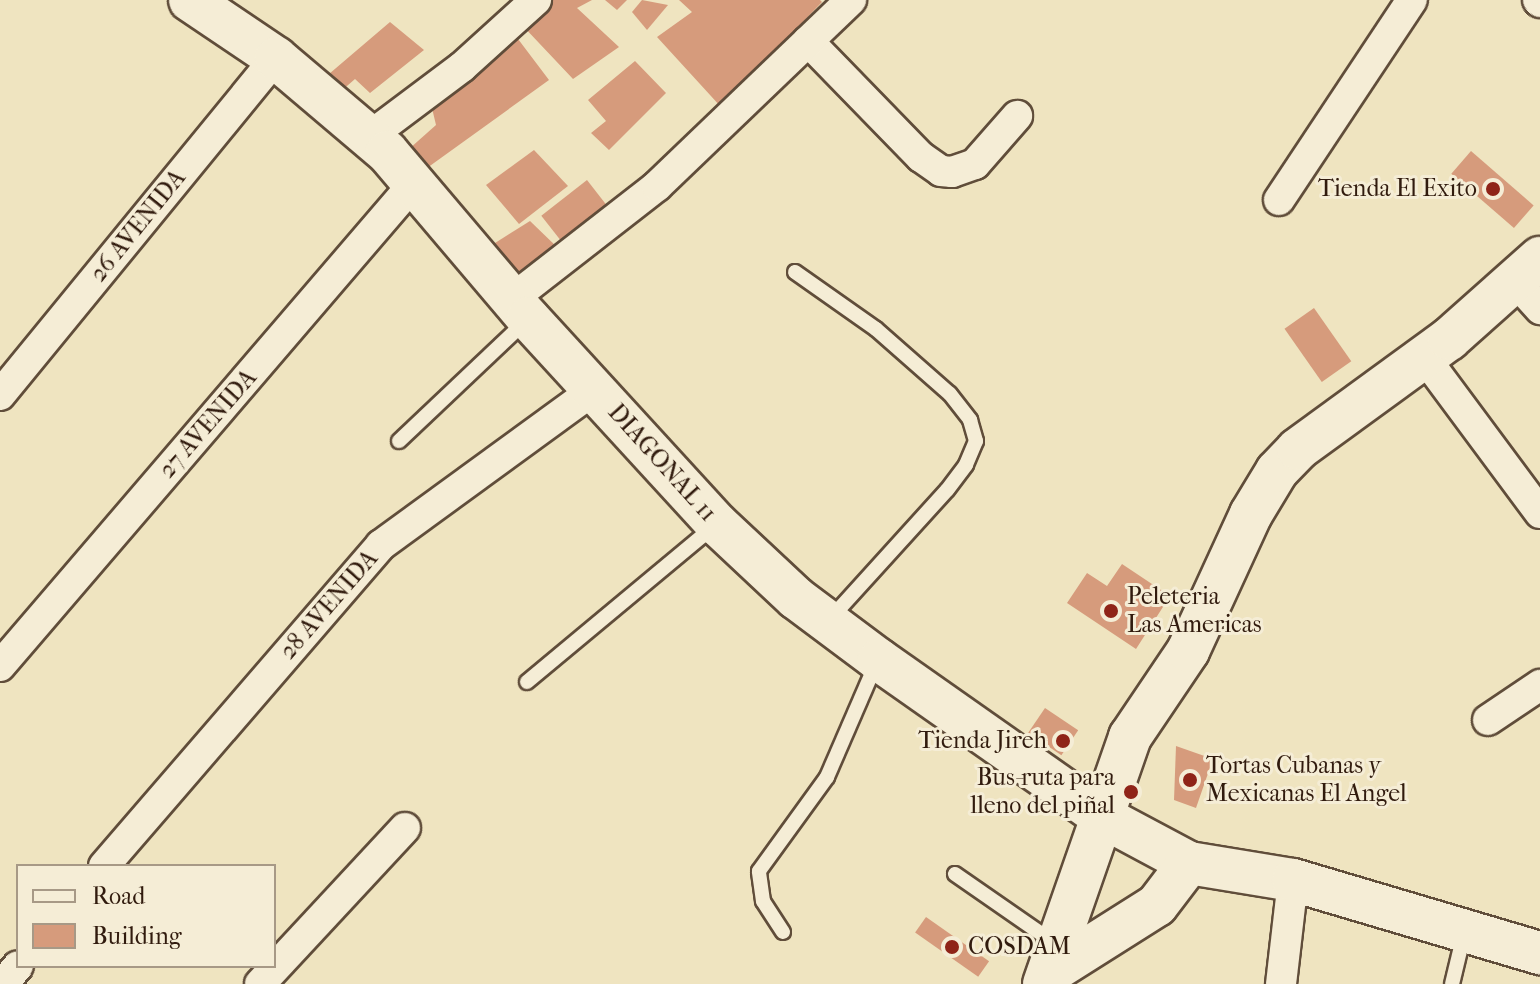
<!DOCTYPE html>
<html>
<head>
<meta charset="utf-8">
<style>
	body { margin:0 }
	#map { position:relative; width:1540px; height:984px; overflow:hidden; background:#efe4c0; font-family:"IM FELL French Canon",serif }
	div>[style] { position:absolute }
	.building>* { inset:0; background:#d69b7c; transform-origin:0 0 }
	.roads { filter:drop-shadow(2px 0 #604d3a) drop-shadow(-2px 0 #604d3a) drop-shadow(0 2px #604d3a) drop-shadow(0 -2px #604d3a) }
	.lane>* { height:14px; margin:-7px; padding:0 7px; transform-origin:7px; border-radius:7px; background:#f5edd6 }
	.street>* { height:30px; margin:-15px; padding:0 15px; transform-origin:15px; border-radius:15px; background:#f5edd6 }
	.secondary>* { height:42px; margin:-21px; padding:0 21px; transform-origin:21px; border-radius:21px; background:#f5edd6 }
	.dots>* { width:22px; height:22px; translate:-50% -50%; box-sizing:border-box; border:4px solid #f5edd6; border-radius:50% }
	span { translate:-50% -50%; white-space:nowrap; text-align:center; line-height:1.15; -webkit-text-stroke:6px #f5edd6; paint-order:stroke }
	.poi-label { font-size:24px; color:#311b0e }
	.right { translate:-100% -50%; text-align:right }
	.left { translate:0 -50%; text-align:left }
	.street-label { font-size:24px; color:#311b0e }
	.legend { position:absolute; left:16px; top:864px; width:260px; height:104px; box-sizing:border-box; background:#f5edd6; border:2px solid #a79986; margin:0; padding:10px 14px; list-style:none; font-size:24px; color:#311b0e }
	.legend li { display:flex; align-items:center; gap:16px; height:40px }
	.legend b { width:40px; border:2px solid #a79986 }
</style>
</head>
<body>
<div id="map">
	<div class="building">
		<div style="clip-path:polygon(552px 0,592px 0,577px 8px,619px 47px,573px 79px,522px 25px)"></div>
		<div style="clip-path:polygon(605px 0,627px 0,617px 10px)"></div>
		<div style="clip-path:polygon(642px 0,668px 5px,647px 30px,632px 12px)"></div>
		<div style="clip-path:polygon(679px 0,820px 0,822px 2px,721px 107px,657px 37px,692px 12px)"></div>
		<div style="clip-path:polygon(390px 22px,424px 50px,370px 93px,355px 79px,340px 92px,329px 74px)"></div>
		<div style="clip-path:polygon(515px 35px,549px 80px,427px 168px,409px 149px,436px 125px,431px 104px)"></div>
		<div style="clip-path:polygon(635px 61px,666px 93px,609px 150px,591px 133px,606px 121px,588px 100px)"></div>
		<div style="clip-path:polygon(534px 150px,568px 186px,519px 224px,486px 185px)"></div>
		<div style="left:1471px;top:151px;width:83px;height:30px;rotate:41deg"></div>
		<div style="left:587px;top:180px;width:37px;height:58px;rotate:52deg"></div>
		<div style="clip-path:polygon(530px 221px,559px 249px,513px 284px,484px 250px)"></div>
		<div style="left:1314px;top:308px;width:65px;height:36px;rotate:55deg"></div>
		<div style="clip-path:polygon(1122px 564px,1170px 596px,1136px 649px,1067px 603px,1087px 573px,1107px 586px)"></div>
		<div style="left:1045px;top:708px;width:40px;height:30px;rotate:34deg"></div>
		<div style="clip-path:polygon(1176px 746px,1213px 759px,1196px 808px,1174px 800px)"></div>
		<div style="left:926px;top:917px;width:77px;height:19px;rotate:35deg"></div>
	</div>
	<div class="roads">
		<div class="lane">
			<div style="left:795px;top:272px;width:99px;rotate:35.1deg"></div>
			<div style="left:876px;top:329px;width:98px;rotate:41.3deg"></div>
			<div style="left:950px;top:394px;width:33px;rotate:52deg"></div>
			<div style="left:970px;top:420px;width:22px;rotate:74deg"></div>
			<div style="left:976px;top:441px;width:26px;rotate:113deg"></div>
			<div style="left:966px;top:465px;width:31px;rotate:127deg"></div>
			<div style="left:947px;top:490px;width:174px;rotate:132.2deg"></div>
			<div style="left:399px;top:441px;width:175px;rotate:-43.4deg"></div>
			<div style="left:527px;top:682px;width:244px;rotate:-39.8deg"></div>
			<div style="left:955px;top:874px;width:107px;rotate:34.7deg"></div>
			<div style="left:1043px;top:935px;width:14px;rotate:65deg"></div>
			<div style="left:783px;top:932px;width:37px;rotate:-123deg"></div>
			<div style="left:763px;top:901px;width:30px;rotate:-98deg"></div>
			<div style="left:759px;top:871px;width:116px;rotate:-54.1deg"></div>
			<div style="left:827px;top:777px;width:123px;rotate:-66.6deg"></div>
			<div style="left:1452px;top:984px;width:51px;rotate:-76.5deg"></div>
		</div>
		<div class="street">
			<div style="left:1538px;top:0;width:3px;rotate:45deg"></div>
			<div style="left:808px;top:41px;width:162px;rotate:45.8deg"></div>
			<div style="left:921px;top:157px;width:24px;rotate:35deg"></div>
			<div style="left:941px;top:171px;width:11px;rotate:5deg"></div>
			<div style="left:952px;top:172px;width:24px;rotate:-19deg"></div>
			<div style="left:975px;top:164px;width:64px;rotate:-48.8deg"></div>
			<div style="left:370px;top:136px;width:115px;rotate:-36.9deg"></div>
			<div style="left:462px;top:67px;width:100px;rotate:-42.2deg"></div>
			<div style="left:1279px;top:200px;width:240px;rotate:-56.4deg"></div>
			<div style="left:1515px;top:281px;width:38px;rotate:48deg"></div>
			<div style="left:512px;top:299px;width:184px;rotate:-37.9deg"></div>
			<div style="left:657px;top:186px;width:269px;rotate:-43.8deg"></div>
			<div style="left:1425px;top:358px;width:193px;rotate:53.4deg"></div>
			<div style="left:0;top:395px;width:436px;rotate:-50.7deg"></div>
			<div style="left:0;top:666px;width:638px;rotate:-49.39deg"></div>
			<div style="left:1488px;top:720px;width:63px;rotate:-33.9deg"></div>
			<div style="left:104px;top:866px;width:424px;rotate:-49.2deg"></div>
			<div style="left:381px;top:545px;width:265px;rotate:-36.1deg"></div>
			<div style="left:3px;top:984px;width:23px;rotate:-50deg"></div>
			<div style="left:260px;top:984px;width:213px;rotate:-47.1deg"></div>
			<div style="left:1281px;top:984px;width:105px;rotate:-83.4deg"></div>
		</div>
		<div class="secondary">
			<div style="left:190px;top:0;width:104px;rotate:34deg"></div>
			<div style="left:276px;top:58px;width:145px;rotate:40.3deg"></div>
			<div style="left:387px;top:152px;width:218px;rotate:49.7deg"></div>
			<div style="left:528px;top:318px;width:280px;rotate:47.5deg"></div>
			<div style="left:717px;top:524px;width:108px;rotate:43.1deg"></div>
			<div style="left:796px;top:598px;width:104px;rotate:36.8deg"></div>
			<div style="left:879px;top:660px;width:271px;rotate:35.1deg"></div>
			<div style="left:1101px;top:816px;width:100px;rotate:28.1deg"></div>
			<div style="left:1189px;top:863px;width:105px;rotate:9.3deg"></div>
			<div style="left:1293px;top:880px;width:258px;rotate:16.5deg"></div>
			<div style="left:1051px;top:972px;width:125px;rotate:-32.3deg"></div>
			<div style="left:1157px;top:905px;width:53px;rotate:-52.7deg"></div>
			<div style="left:1044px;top:984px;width:262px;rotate:-70.8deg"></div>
			<div style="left:1130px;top:737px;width:104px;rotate:-56deg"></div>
			<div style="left:1188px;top:651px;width:151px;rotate:-65.3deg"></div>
			<div style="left:1251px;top:514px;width:50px;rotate:-58.8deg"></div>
			<div style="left:1277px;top:471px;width:30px;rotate:-46deg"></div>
			<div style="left:1298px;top:449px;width:187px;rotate:-36.1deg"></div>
			<div style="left:1449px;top:339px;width:122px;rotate:-41.7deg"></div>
		</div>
	</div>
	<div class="dots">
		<div style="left:1493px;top:189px;background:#8f2418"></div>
		<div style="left:1111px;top:611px;background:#8f2418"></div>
		<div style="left:1063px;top:741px;background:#8f2418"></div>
		<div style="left:1190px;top:780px;background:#8f2418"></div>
		<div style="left:1131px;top:792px;background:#8f2418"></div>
		<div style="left:952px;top:947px;background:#8f2418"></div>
	</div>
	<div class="poi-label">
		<span class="right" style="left:1477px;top:189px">Tienda El Exito</span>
		<span class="left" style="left:1127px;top:611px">Peleteria<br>Las Americas</span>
		<span class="right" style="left:1047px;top:741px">Tienda Jireh</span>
		<span class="left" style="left:1206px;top:780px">Tortas Cubanas y<br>Mexicanas El Angel</span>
		<span class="right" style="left:1115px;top:792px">Bus-ruta para<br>lleno del piñal</span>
		<span class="left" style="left:968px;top:947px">COSDAM</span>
	</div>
	<div class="street-label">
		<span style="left:138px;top:226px;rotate:-51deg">26 AVENIDA</span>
		<span style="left:208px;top:424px;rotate:-49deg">27 AVENIDA</span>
		<span style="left:662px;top:463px;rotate:48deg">DIAGONAL 11</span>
		<span style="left:329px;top:605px;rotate:-49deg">28 AVENIDA</span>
	</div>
	<ul class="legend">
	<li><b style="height:10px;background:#f5edd6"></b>Road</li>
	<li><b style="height:22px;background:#d69b7c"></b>Building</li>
	</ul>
</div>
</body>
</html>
